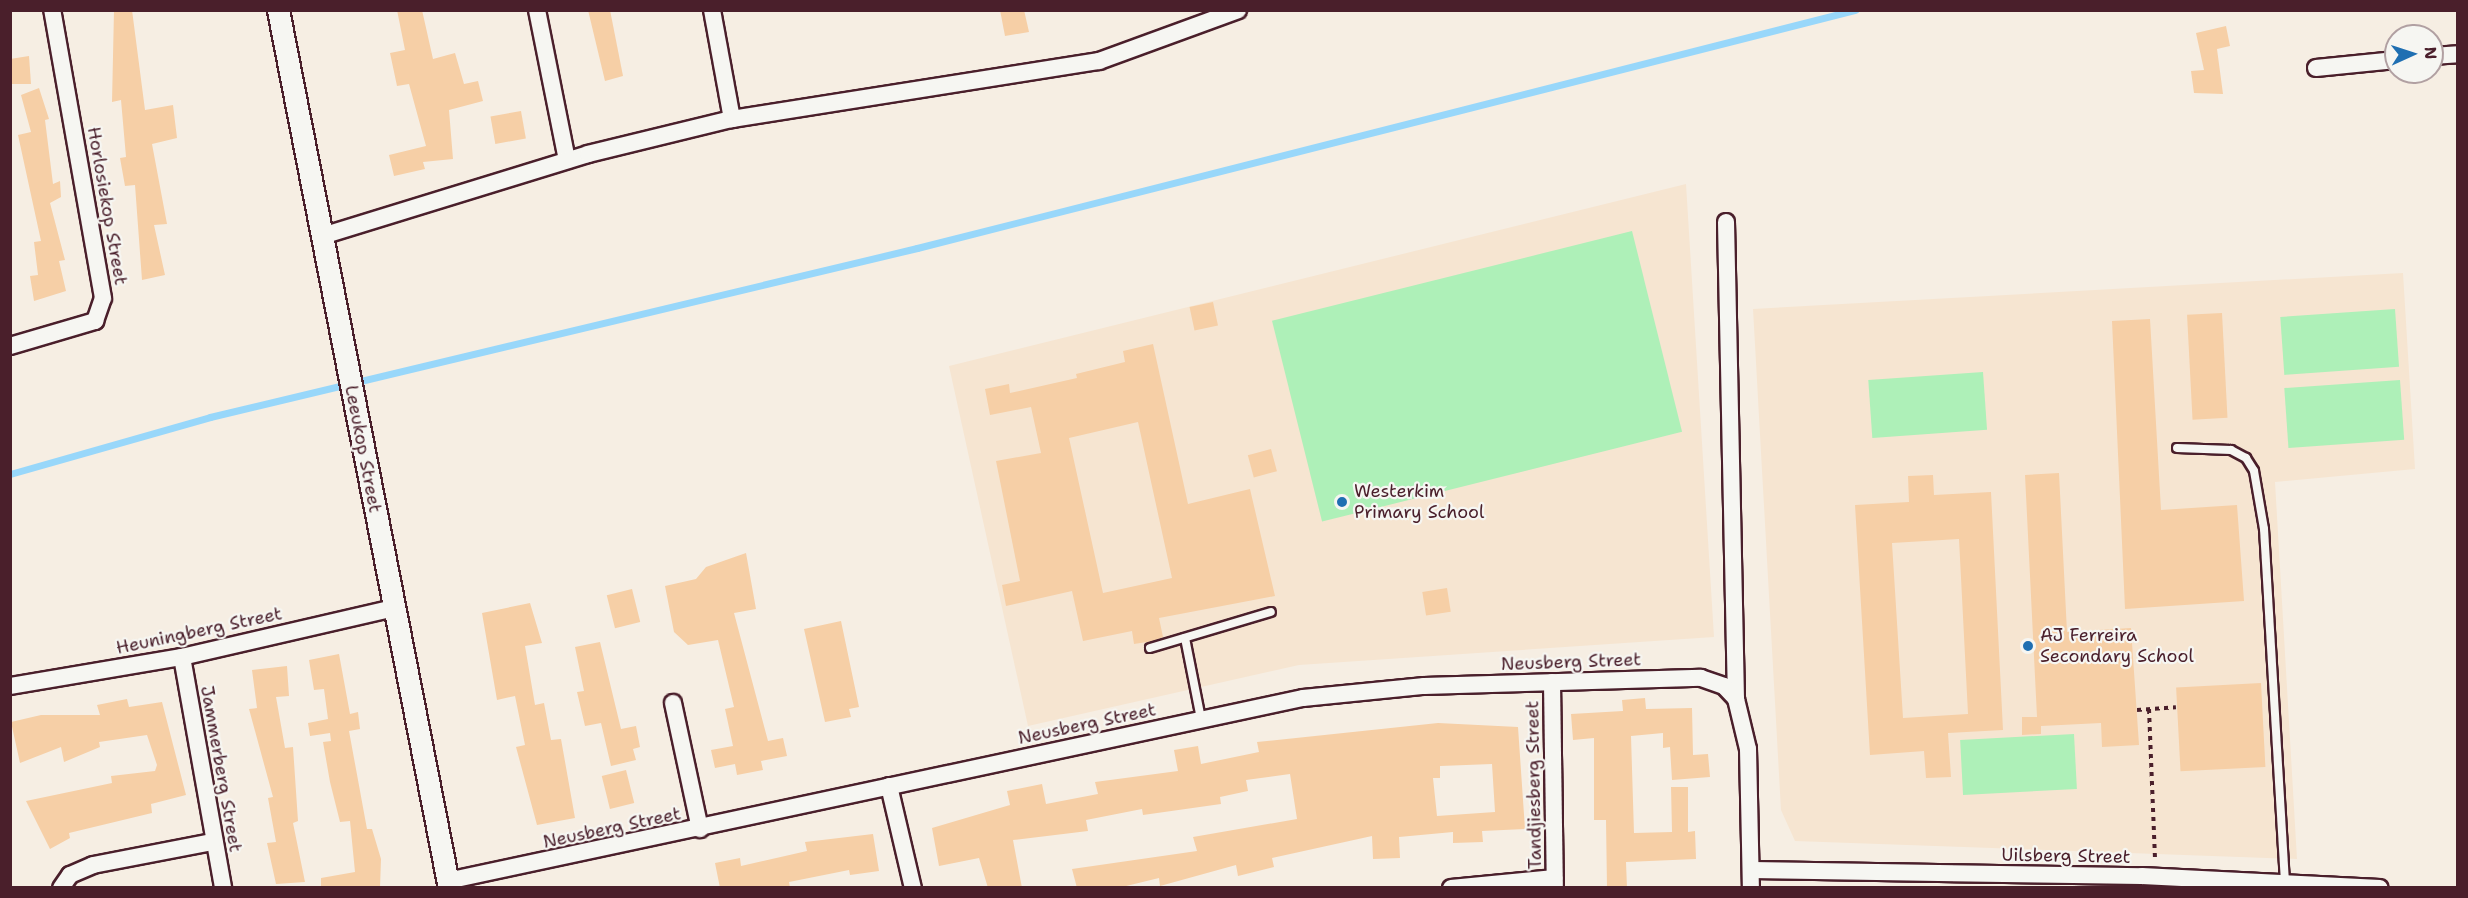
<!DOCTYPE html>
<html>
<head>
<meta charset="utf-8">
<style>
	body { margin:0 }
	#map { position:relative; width:2468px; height:898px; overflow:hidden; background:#f6eee3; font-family:"Shantell Sans",sans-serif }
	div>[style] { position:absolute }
	.built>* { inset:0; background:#f6e5d1 }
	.green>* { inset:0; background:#aef0b8; transform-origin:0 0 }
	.stream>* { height:7px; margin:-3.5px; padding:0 3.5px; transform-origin:3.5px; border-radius:3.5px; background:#98d7fa }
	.building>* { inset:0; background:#f6cfa6; transform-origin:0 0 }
	.path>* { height:4px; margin-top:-2px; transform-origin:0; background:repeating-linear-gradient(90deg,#4a1f2b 0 4.5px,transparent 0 9px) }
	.roads { filter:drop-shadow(2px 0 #4a1f2b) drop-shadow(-2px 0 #4a1f2b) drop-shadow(0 2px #4a1f2b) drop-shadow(0 -2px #4a1f2b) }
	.service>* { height:8px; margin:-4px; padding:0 4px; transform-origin:4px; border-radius:4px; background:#f6f6f2 }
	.minor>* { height:16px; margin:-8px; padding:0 8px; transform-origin:8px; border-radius:8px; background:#f6f6f2 }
	.tertiary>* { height:21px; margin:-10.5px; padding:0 10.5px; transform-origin:10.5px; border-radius:10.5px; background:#f6f6f2 }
	.dots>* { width:16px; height:16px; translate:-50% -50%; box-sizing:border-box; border:3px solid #f6f6f2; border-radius:50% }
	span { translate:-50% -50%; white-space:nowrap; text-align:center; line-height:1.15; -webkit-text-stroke:4.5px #f6f6f2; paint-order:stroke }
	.street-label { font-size:18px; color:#4a1f2b }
	.poi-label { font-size:18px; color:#4a1f2b }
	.left { translate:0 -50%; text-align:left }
	.frame { position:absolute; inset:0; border:12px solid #4a1f2b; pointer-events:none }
	.north { position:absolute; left:2384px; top:24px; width:60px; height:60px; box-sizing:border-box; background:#f6f6f2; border:2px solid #b1a0a2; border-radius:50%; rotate:87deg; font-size:16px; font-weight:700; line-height:24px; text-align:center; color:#4a1f2b }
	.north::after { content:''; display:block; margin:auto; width:21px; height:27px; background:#1f6fb2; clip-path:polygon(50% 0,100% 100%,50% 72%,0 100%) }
</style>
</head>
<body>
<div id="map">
	<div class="built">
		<div style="clip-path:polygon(1686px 184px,1714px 637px,1299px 665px,1028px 726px,949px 366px)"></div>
		<div style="clip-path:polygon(2403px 273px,2415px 469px,2275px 482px,2297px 859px,1795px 841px,1781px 810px,1753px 309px)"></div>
	</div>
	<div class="green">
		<div style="left:1632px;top:231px;width:207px;height:371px;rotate:76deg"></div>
		<div style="left:2395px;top:309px;width:58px;height:115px;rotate:86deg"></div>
		<div style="left:1983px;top:372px;width:58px;height:115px;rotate:86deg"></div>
		<div style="left:2400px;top:380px;width:60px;height:116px;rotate:86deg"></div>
		<div style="left:2074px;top:734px;width:55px;height:114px;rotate:87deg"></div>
	</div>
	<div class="stream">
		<div style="left:10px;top:474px;width:208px;rotate:-15.9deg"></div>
		<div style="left:210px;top:417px;width:727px;rotate:-13.44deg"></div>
		<div style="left:917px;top:248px;width:968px;rotate:-14.24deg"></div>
	</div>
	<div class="building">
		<div style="clip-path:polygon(114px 10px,132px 10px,145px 110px,173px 105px,177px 138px,152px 144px,167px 224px,154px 225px,165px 275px,142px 280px,135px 185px,125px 186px,120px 158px,126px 157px,121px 100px,112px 102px)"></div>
		<div style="clip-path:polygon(397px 10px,422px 10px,433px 59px,455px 53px,464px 84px,478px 81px,483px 101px,449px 110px,453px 159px,423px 162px,425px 169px,394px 176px,389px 155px,426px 146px,409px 84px,397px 86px,390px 53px,405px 50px)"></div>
		<div style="clip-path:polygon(588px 10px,610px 10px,623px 76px,605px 81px)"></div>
		<div style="clip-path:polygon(1000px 10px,1024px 10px,1029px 32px,1005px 36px)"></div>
		<div style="clip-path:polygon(2226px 26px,2230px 46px,2217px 49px,2223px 94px,2194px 93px,2191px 71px,2204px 70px,2196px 33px)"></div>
		<div style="clip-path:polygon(29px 56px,31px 84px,10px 84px,10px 59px)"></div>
		<div style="clip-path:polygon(39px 88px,49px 119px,45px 120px,53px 184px,60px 181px,61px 197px,50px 203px,65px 260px,59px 261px,66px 291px,34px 301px,30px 276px,38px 275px,34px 242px,41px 241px,18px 135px,31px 132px,21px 95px)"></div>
		<div style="left:521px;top:111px;width:28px;height:31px;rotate:80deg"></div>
		<div style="left:1213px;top:302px;width:24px;height:24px;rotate:78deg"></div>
		<div style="left:2222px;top:313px;width:105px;height:35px;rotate:87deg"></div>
		<div style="clip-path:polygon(2150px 319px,2161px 510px,2237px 505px,2244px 601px,2125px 609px,2112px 321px)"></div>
		<div style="clip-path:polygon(evenodd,1153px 344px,1188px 504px,1250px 489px,1275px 596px,1159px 618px,1163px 637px,1153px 641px,1134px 644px,1132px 631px,1083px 641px,1072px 591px,1006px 606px,1002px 585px,1020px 581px,996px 461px,1041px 453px,1031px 407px,990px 415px,985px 389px,1009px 384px,1010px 393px,1077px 378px,1076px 374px,1125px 362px,1123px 351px,1153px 344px,1138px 422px,1172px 578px,1103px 593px,1069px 438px,1138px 422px)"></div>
		<div style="left:1271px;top:449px;width:23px;height:24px;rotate:75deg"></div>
		<div style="clip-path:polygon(2059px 473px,2067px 632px,2131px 628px,2139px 745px,2102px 747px,2101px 723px,2041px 726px,2041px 734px,2022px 735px,2022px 717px,2037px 717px,2025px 475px)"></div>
		<div style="clip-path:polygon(evenodd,1933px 475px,1934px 495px,1991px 492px,2003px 730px,1948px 733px,1951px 777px,1926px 778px,1924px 751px,1870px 755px,1855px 505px,1909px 502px,1908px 476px,1933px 475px,1959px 539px,1968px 714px,1903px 718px,1892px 543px,1959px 539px)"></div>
		<div style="clip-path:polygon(746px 553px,756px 609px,734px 613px,768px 741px,783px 738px,787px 756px,761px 761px,763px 770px,737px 775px,735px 764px,715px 768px,711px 750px,733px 746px,725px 709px,734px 707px,718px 640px,688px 645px,674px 632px,665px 586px,696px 579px,706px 567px)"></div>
		<div style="left:1447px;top:588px;width:24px;height:25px;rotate:81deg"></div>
		<div style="left:632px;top:589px;width:34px;height:26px;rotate:76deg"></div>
		<div style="clip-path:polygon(530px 603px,542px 643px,525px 646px,535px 705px,544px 703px,551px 740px,561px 739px,575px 818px,537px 825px,516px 747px,525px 745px,515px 696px,497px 700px,482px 613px)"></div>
		<div style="clip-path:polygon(841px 621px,859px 707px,849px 709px,851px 717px,825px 722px,804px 629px)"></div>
		<div style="clip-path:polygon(600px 642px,621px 729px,636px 726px,640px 747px,633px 749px,636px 760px,611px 766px,601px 723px,585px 726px,577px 692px,584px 691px,575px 647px)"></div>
		<div style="clip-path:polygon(339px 654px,350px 714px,358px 712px,360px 729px,349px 731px,367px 829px,372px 829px,381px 859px,380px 888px,321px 888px,321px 878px,355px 872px,350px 821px,340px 822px,330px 782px,323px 742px,331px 741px,330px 733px,310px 736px,308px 723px,328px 719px,324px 689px,314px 690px,309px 660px)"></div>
		<div style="clip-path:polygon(287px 666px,289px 696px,276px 697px,285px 748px,293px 747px,298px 821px,293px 823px,305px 882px,276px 884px,267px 843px,276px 842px,268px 798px,273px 797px,249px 709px,257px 708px,252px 670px)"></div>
		<div style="left:2261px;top:683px;width:84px;height:85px;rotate:87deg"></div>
		<div style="clip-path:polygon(1645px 698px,1646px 709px,1692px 708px,1693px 755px,1708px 754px,1710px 777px,1672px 780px,1670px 747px,1663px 748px,1663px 733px,1631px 736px,1634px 833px,1672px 832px,1671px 787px,1688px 787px,1688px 832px,1695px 831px,1696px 859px,1626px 862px,1627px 888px,1607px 888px,1606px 820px,1594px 820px,1594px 738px,1573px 740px,1571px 714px,1623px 711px,1622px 700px)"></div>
		<div style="clip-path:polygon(127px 699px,129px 707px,162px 702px,186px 795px,151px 804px,152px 813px,69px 833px,70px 838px,50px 849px,26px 801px,112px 783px,111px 776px,155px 771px,157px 765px,147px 735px,99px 742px,100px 747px,64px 762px,61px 747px,20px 763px,11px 722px,41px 715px,100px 715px,97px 705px)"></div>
		<div style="clip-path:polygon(evenodd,1438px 723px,1518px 727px,1525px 829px,1482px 831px,1483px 842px,1453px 843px,1453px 832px,1399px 837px,1400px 858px,1373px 859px,1372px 836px,1272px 858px,1274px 867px,1238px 876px,1236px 865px,1160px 886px,1159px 878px,1118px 888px,1077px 888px,1072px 869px,1197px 851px,1193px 837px,1297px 819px,1290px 774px,1246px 780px,1248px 791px,1220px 797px,1221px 804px,1143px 815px,1142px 809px,1086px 820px,1088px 831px,1013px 840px,1022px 888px,988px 888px,979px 858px,939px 866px,932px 828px,1010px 805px,1007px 791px,1042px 784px,1046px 804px,1098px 794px,1095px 782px,1178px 771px,1174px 750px,1198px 746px,1201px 764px,1259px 752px,1257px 742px,1438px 723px,1492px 764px,1495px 812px,1437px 816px,1433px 778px,1440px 778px,1440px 766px,1492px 764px)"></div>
		<div style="left:626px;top:770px;width:34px;height:25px;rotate:76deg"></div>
		<div style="clip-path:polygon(873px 834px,879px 871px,850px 875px,849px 870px,789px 882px,790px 888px,720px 888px,715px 863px,740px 858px,741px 866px,807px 851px,805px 842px)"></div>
	</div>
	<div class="path">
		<div style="left:2149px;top:709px;width:150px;rotate:87.7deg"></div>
		<div style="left:2137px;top:710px;width:39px;rotate:-4deg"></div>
	</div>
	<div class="roads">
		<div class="service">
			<div style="left:2177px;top:448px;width:54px;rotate:2.1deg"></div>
			<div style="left:2231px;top:450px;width:17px;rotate:28deg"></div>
			<div style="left:2246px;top:458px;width:15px;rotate:58deg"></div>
			<div style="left:2254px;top:471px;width:59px;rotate:80.2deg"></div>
			<div style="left:2264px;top:529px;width:356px;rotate:86.6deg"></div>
			<div style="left:1185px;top:638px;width:83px;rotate:78.8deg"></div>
			<div style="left:1150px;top:648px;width:126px;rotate:-16.6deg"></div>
		</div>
		<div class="minor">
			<div style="left:537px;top:10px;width:153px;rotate:78.7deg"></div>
			<div style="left:712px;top:10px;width:111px;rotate:79.6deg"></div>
			<div style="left:2432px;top:56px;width:26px;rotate:-4deg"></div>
			<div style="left:2316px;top:68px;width:80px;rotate:-5.7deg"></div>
			<div style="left:1726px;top:222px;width:477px;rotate:88.8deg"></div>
			<div style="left:1736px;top:699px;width:51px;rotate:76.5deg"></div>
			<div style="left:1748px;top:749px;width:139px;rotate:88.8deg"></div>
			<div style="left:322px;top:236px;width:278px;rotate:-17.1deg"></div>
			<div style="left:588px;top:154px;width:148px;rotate:-13.7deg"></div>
			<div style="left:732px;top:119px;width:372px;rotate:-9deg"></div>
			<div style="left:1099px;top:61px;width:148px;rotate:-20.1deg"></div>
			<div style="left:10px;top:346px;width:89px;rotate:-16.4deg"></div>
			<div style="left:95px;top:321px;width:24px;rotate:-71deg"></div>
			<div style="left:103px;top:298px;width:292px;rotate:-100deg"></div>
			<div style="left:182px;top:657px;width:235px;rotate:79.9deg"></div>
			<div style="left:1552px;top:682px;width:206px;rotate:89.2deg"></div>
			<div style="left:10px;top:686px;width:174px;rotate:-9.6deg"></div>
			<div style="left:182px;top:657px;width:218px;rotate:-13deg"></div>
			<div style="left:673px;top:703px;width:129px;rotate:77.9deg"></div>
			<div style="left:889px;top:786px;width:105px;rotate:76.8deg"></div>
			<div style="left:1752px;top:870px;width:390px;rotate:0.9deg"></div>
			<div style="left:2142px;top:876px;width:238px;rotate:2.9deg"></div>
			<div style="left:447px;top:881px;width:875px;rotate:-12.07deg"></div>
			<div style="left:1303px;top:698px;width:122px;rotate:-5.7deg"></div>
			<div style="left:1424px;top:686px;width:277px;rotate:-1.7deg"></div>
			<div style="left:1701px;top:678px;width:24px;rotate:19deg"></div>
			<div style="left:1724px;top:686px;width:18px;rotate:47deg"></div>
			<div style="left:61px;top:888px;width:16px;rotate:-55deg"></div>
			<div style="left:70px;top:875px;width:25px;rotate:-23deg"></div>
			<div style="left:93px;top:865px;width:122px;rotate:-10.9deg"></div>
			<div style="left:1451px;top:888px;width:104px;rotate:-5.5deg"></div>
		</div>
		<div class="tertiary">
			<div style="left:278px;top:10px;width:894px;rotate:78.98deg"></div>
		</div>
	</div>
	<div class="dots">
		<div style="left:1342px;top:502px;background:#1f6fb2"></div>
		<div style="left:2028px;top:646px;background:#1f6fb2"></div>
	</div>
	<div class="street-label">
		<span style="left:107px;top:206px;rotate:80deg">Horlosiekop Street</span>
		<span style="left:363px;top:449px;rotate:79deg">Leeukop Street</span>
		<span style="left:199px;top:631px;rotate:-12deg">Heuningberg Street</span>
		<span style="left:1571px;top:662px;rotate:-2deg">Neusberg Street</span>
		<span style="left:1087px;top:724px;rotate:-12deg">Neusberg Street</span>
		<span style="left:221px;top:769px;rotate:80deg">Jammerberg Street</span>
		<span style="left:1534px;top:785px;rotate:-91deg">Tandjiesberg Street</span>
		<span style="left:612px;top:828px;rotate:-12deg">Neusberg Street</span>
		<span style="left:2066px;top:856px;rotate:1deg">Uilsberg Street</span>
	</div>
	<div class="poi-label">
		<span class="left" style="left:1354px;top:502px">Westerkim<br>Primary School</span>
		<span class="left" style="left:2040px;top:646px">AJ Ferreira<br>Secondary School</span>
	</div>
	<div class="frame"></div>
	<div class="north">N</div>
</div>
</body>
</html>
